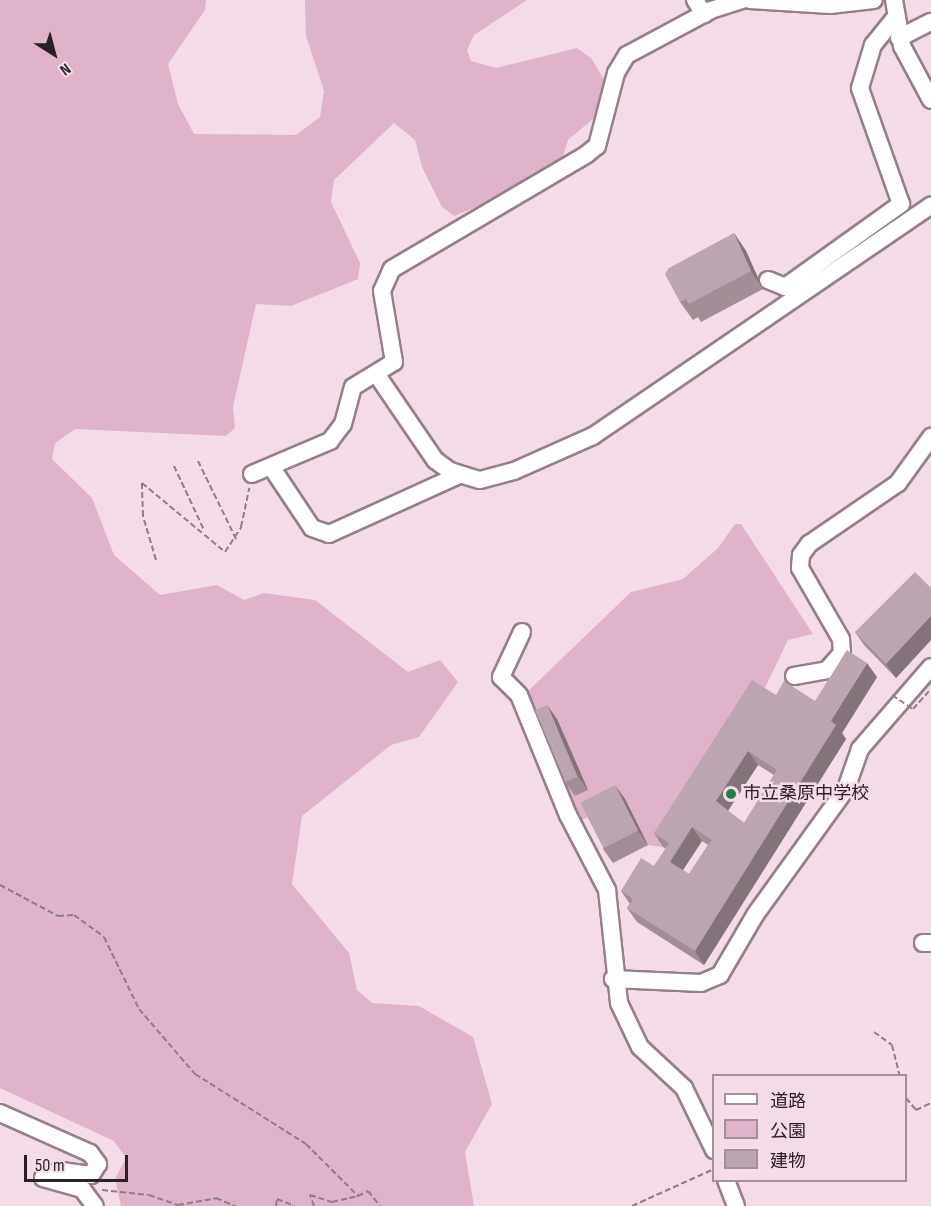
<!DOCTYPE html>
<html>
<head>
<meta charset="utf-8">
<style>
	body { margin:0 }
	#map { position:relative; width:931px; height:1206px; overflow:hidden; background:#f3dce8; font-family:"Sofia Sans Condensed","Noto Sans JP",sans-serif }
	div>[style] { position:absolute }
	.green>* { inset:0; background:#dfb3ca }
	.path>* { height:2px; margin-top:-1px; transform-origin:0; background:repeating-linear-gradient(90deg,#8d7d85 0 6px,transparent 0 9px) }
	.roads { filter:drop-shadow(2px 0 #947f8a) drop-shadow(-2px 0 #947f8a) drop-shadow(0 2px #947f8a) drop-shadow(0 -2px #947f8a) }
	.minor>* { height:16px; margin:-8px; padding:0 8px; transform-origin:8px; border-radius:8px; background:#fff }
	.path-bridge>* { height:2px; margin-top:-1px; transform-origin:0; background:repeating-linear-gradient(90deg,#8d7d85 0 6px,transparent 0 9px) }
	.wall>* { inset:0; background:#a18e97 }
	.shaded-wall>* { inset:0; background:#83747b }
	.building>* { inset:0; background:#bba5b0; transform-origin:0 0 }
	.dots>* { width:16px; height:16px; translate:-50% -50%; box-sizing:border-box; border:3px solid #f3dce8; border-radius:50% }
	span { translate:-50% -50%; white-space:nowrap; text-align:center; line-height:1.15; -webkit-text-stroke:5px #f3dce8; paint-order:stroke }
	.poi-label { font-size:18px; color:#2a2126 }
	.left { translate:0 -50%; text-align:left }
	.legend { position:absolute; left:712px; top:1074px; width:195px; height:108px; box-sizing:border-box; background:#f3dce8; border:2px solid #a3919a; margin:0; padding:8px 10px; list-style:none; font-size:18px; color:#2a2126 }
	.legend li { display:flex; align-items:center; gap:12px; height:30px }
	.legend b { width:30px; border:2px solid #a3919a }
	.north { position:absolute; left:24px; top:24px; width:60px; height:60px; -webkit-text-stroke:4px #f3dce8; paint-order:stroke; rotate:144deg; font-size:16px; font-weight:700; line-height:24px; text-align:center; color:#2a2126 }
	.north::after { content:''; display:block; margin:auto; width:21px; height:27px; background:#2a2126; clip-path:polygon(50% 0,100% 100%,50% 72%,0 100%) }
	.scale { position:absolute; left:24px; top:1155px; width:104px; height:27px; box-sizing:border-box; border:3px solid #2a2126; border-top:0; padding-left:8px; font-size:18px; line-height:21px; white-space:nowrap; color:#2a2126; -webkit-text-stroke:4px #f3dce8; paint-order:stroke }
</style>
</head>
<body>
<div id="map">
	<div class="green">
		<div style="clip-path:polygon(0 0,206px 0,205px 10px,168px 64px,178px 104px,194px 134px,296px 135px,320px 117px,324px 91px,306px 36px,305px 0,527px 0,474px 35px,467px 50px,471px 61px,496px 68px,577px 48px,591px 58px,606px 83px,600px 113px,568px 140px,561px 163px,511px 193px,454px 216px,442px 207px,422px 167px,415px 140px,394px 123px,334px 180px,331px 202px,360px 263px,358px 279px,291px 306px,256px 304px,233px 407px,235px 428px,226px 436px,75px 429px,55px 443px,52px 459px,92px 498px,114px 555px,160px 595px,217px 585px,244px 600px,264px 593px,315px 600px,408px 672px,440px 660px,458px 682px,419px 737px,391px 745px,302px 816px,292px 884px,349px 953px,357px 990px,372px 1003px,419px 1006px,473px 1037px,492px 1104px,465px 1152px,474px 1206px,121px 1206px,115px 1179px,126px 1158px,114px 1141px,0 1088px)"></div>
		<div style="clip-path:polygon(735px 524px,741px 524px,813px 634px,788px 640px,762px 694px,663px 847px,648px 845px,624px 799px,580px 821px,527px 692px,631px 592px,683px 579px,718px 548px)"></div>
	</div>
	<div class="path">
		<div style="left:198px;top:461px;width:87px;rotate:64deg"></div>
		<div style="left:174px;top:466px;width:71px;rotate:64.9deg"></div>
		<div style="left:156px;top:560px;width:46px;rotate:-106.5deg"></div>
		<div style="left:143px;top:516px;width:33px;rotate:-92deg"></div>
		<div style="left:142px;top:483px;width:108px;rotate:39.7deg"></div>
		<div style="left:225px;top:552px;width:30px;rotate:-57deg"></div>
		<div style="left:241px;top:527px;width:40px;rotate:-78deg"></div>
		<div style="left:0;top:885px;width:66px;rotate:28.1deg"></div>
		<div style="left:58px;top:916px;width:16px;rotate:-4deg"></div>
		<div style="left:74px;top:915px;width:37px;rotate:36deg"></div>
		<div style="left:104px;top:937px;width:80px;rotate:64.1deg"></div>
		<div style="left:139px;top:1009px;width:86px;rotate:49.3deg"></div>
		<div style="left:195px;top:1074px;width:131px;rotate:32.2deg"></div>
		<div style="left:306px;top:1144px;width:74px;rotate:45deg"></div>
		<div style="left:358px;top:1196px;width:11px;rotate:-27deg"></div>
		<div style="left:368px;top:1191px;width:19px;rotate:51deg"></div>
		<div style="left:874px;top:1032px;width:22px;rotate:36deg"></div>
		<div style="left:892px;top:1045px;width:32px;rotate:76deg"></div>
		<div style="left:906px;top:1098px;width:16px;rotate:50deg"></div>
		<div style="left:916px;top:1110px;width:17px;rotate:-25deg"></div>
		<div style="left:102px;top:1190px;width:47px;rotate:6.1deg"></div>
		<div style="left:149px;top:1195px;width:31px;rotate:19deg"></div>
		<div style="left:178px;top:1205px;width:39px;rotate:-10deg"></div>
		<div style="left:216px;top:1198px;width:21px;rotate:23deg"></div>
		<div style="left:276px;top:1206px;width:7px;rotate:-82deg"></div>
		<div style="left:277px;top:1199px;width:19px;rotate:21deg"></div>
		<div style="left:314px;top:1206px;width:12px;rotate:-110deg"></div>
		<div style="left:310px;top:1195px;width:23px;rotate:18deg"></div>
		<div style="left:332px;top:1202px;width:27px;rotate:-13deg"></div>
		<div style="left:632px;top:1206px;width:90px;rotate:-24.3deg"></div>
	</div>
	<div class="roads">
		<div class="minor">
			<div style="left:695px;top:0;width:17px;rotate:57deg"></div>
			<div style="left:750px;top:0;width:80px;rotate:3.6deg"></div>
			<div style="left:830px;top:5px;width:44px;rotate:-6.5deg"></div>
			<div style="left:894px;top:0;width:47px;rotate:80.1deg"></div>
			<div style="left:902px;top:46px;width:61px;rotate:61.8deg"></div>
			<div style="left:899px;top:38px;width:36px;rotate:-27deg"></div>
			<div style="left:768px;top:280px;width:18px;rotate:22deg"></div>
			<div style="left:785px;top:287px;width:143px;rotate:-35.6deg"></div>
			<div style="left:901px;top:204px;width:123px;rotate:-109.5deg"></div>
			<div style="left:860px;top:88px;width:45px;rotate:-73.2deg"></div>
			<div style="left:873px;top:45px;width:32px;rotate:-51deg"></div>
			<div style="left:377px;top:375px;width:103px;rotate:55.7deg"></div>
			<div style="left:435px;top:460px;width:19px;rotate:36deg"></div>
			<div style="left:450px;top:471px;width:31px;rotate:17deg"></div>
			<div style="left:480px;top:480px;width:35px;rotate:-15deg"></div>
			<div style="left:514px;top:471px;width:86px;rotate:-23.9deg"></div>
			<div style="left:593px;top:436px;width:409px;rotate:-34.3deg"></div>
			<div style="left:272px;top:468px;width:72px;rotate:56.3deg"></div>
			<div style="left:312px;top:528px;width:18px;rotate:19deg"></div>
			<div style="left:329px;top:534px;width:143px;rotate:-24.4deg"></div>
			<div style="left:252px;top:474px;width:85px;rotate:-22.9deg"></div>
			<div style="left:330px;top:441px;width:21px;rotate:-53deg"></div>
			<div style="left:343px;top:424px;width:38px;rotate:-75deg"></div>
			<div style="left:353px;top:387px;width:48px;rotate:-31.4deg"></div>
			<div style="left:394px;top:362px;width:72px;rotate:-99.6deg"></div>
			<div style="left:382px;top:291px;width:24px;rotate:-66deg"></div>
			<div style="left:392px;top:269px;width:226px;rotate:-30.5deg"></div>
			<div style="left:587px;top:154px;width:13px;rotate:-39deg"></div>
			<div style="left:597px;top:146px;width:75px;rotate:-75.4deg"></div>
			<div style="left:616px;top:73px;width:21px;rotate:-59deg"></div>
			<div style="left:627px;top:55px;width:95px;rotate:-28.2deg"></div>
			<div style="left:711px;top:10px;width:33px;rotate:-18deg"></div>
			<div style="left:522px;top:632px;width:50px;rotate:115deg"></div>
			<div style="left:501px;top:677px;width:25px;rotate:45deg"></div>
			<div style="left:519px;top:695px;width:130px;rotate:67.8deg"></div>
			<div style="left:568px;top:815px;width:85px;rotate:62.5deg"></div>
			<div style="left:607px;top:890px;width:114px;rotate:83.9deg"></div>
			<div style="left:619px;top:1003px;width:49px;rotate:64.5deg"></div>
			<div style="left:640px;top:1047px;width:60px;rotate:43deg"></div>
			<div style="left:684px;top:1088px;width:69px;rotate:64.2deg"></div>
			<div style="left:794px;top:676px;width:34px;rotate:-10deg"></div>
			<div style="left:827px;top:670px;width:23px;rotate:-49deg"></div>
			<div style="left:842px;top:653px;width:14px;rotate:-94deg"></div>
			<div style="left:841px;top:639px;width:82px;rotate:-120deg"></div>
			<div style="left:800px;top:568px;width:13px;rotate:-86deg"></div>
			<div style="left:801px;top:555px;width:14px;rotate:-54deg"></div>
			<div style="left:809px;top:544px;width:108px;rotate:-34.4deg"></div>
			<div style="left:898px;top:483px;width:57px;rotate:-54.3deg"></div>
			<div style="left:923px;top:943px;width:8px"></div>
			<div style="left:613px;top:979px;width:88px;rotate:2.6deg"></div>
			<div style="left:701px;top:983px;width:21px;rotate:-23deg"></div>
			<div style="left:720px;top:975px;width:69px;rotate:-59.7deg"></div>
			<div style="left:755px;top:915px;width:155px;rotate:-54.2deg"></div>
			<div style="left:846px;top:789px;width:42px;rotate:-70.7deg"></div>
			<div style="left:860px;top:749px;width:108px;rotate:-49.1deg"></div>
			<div style="left:0;top:1113px;width:98px;rotate:24deg"></div>
			<div style="left:90px;top:1153px;width:14px;rotate:54deg"></div>
			<div style="left:98px;top:1164px;width:13px;rotate:122deg"></div>
			<div style="left:91px;top:1175px;width:30px;rotate:-172deg"></div>
			<div style="left:61px;top:1171px;width:19px;rotate:159deg"></div>
			<div style="left:43px;top:1178px;width:41px;rotate:15.8deg"></div>
			<div style="left:82px;top:1189px;width:21px;rotate:53deg"></div>
			<div style="left:726px;top:1180px;width:28px;rotate:69deg"></div>
		</div>
	</div>
	<div class="path-bridge">
		<div style="left:892px;top:695px;width:25px;rotate:34deg"></div>
		<div style="left:913px;top:709px;width:27px;rotate:-48deg"></div>
	</div>
	<div class="wall">
		<div style="clip-path:polygon(734px 233px,746px 251px,763px 289px,701px 322px,698px 317px,693px 320px,680px 302px)"></div>
		<div style="clip-path:polygon(931px 588px,931px 640px,896px 678px,864px 645px,855px 632px)"></div>
		<div style="clip-path:polygon(evenodd,877px 677px,842px 733px,846px 739px,704px 965px,637px 922px,627px 908px,630px 904px,621px 891px,654px 866px,666px 849px,663px 847px,654px 833px,776px 695px,815px 701px,877px 677px,758px 765px,774px 775px,744px 823px,728px 811px,758px 765px,877px 677px,702px 841px,708px 845px,689px 874px,683px 870px,702px 841px)"></div>
		<div style="clip-path:polygon(557px 719px,588px 790px,575px 796px,565px 782px)"></div>
		<div style="clip-path:polygon(625px 799px,648px 845px,613px 863px,603px 849px)"></div>
	</div>
	<div class="shaded-wall">
		<div style="clip-path:polygon(734px 233px,746px 251px,763px 289px,751px 271px)"></div>
		<div style="clip-path:polygon(931px 616px,931px 640px,896px 678px,886px 664px)"></div>
		<div style="clip-path:polygon(867px 663px,877px 677px,842px 733px,846px 739px,704px 965px,695px 951px,831px 721px)"></div>
		<div style="clip-path:polygon(547px 705px,557px 719px,588px 790px,578px 777px)"></div>
		<div style="clip-path:polygon(748px 751px,758px 765px,725px 815px,716px 801px)"></div>
		<div style="clip-path:polygon(615px 785px,625px 799px,648px 845px,638px 831px)"></div>
		<div style="clip-path:polygon(692px 827px,702px 841px,679px 876px,670px 862px)"></div>
	</div>
	<div class="building">
		<div style="clip-path:polygon(734px 233px,751px 271px,689px 304px,686px 299px,680px 302px,665px 274px,669px 268px)"></div>
		<div style="clip-path:polygon(915px 572px,931px 588px,931px 616px,886px 664px,855px 632px)"></div>
		<div style="clip-path:polygon(evenodd,847px 650px,867px 663px,831px 721px,836px 725px,695px 951px,627px 908px,633px 899px,621px 891px,641px 858px,654px 866px,669px 843px,654px 833px,752px 680px,776px 695px,784px 681px,815px 701px,847px 650px,748px 751px,777px 770px,744px 823px,716px 801px,748px 751px,847px 650px,692px 827px,712px 840px,689px 874px,670px 862px,692px 827px)"></div>
		<div style="left:547px;top:705px;width:78px;height:13px;rotate:67deg"></div>
		<div style="left:615px;top:785px;width:51px;height:39px;rotate:63deg"></div>
	</div>
	<div class="dots">
		<div style="left:731px;top:794px;background:#277b4d"></div>
	</div>
	<div class="poi-label">
		<span class="left" style="left:743px;top:794px">市立桑原中学校</span>
	</div>
	<ul class="legend">
	<li><b style="height:8px;background:#fff"></b>道路</li>
	<li><b style="height:16px;background:#dfb3ca"></b>公園</li>
	<li><b style="height:16px;background:#bba5b0"></b>建物</li>
	</ul>
	<div class="north">N</div>
	<div class="scale">50 m</div>
</div>
</body>
</html>
